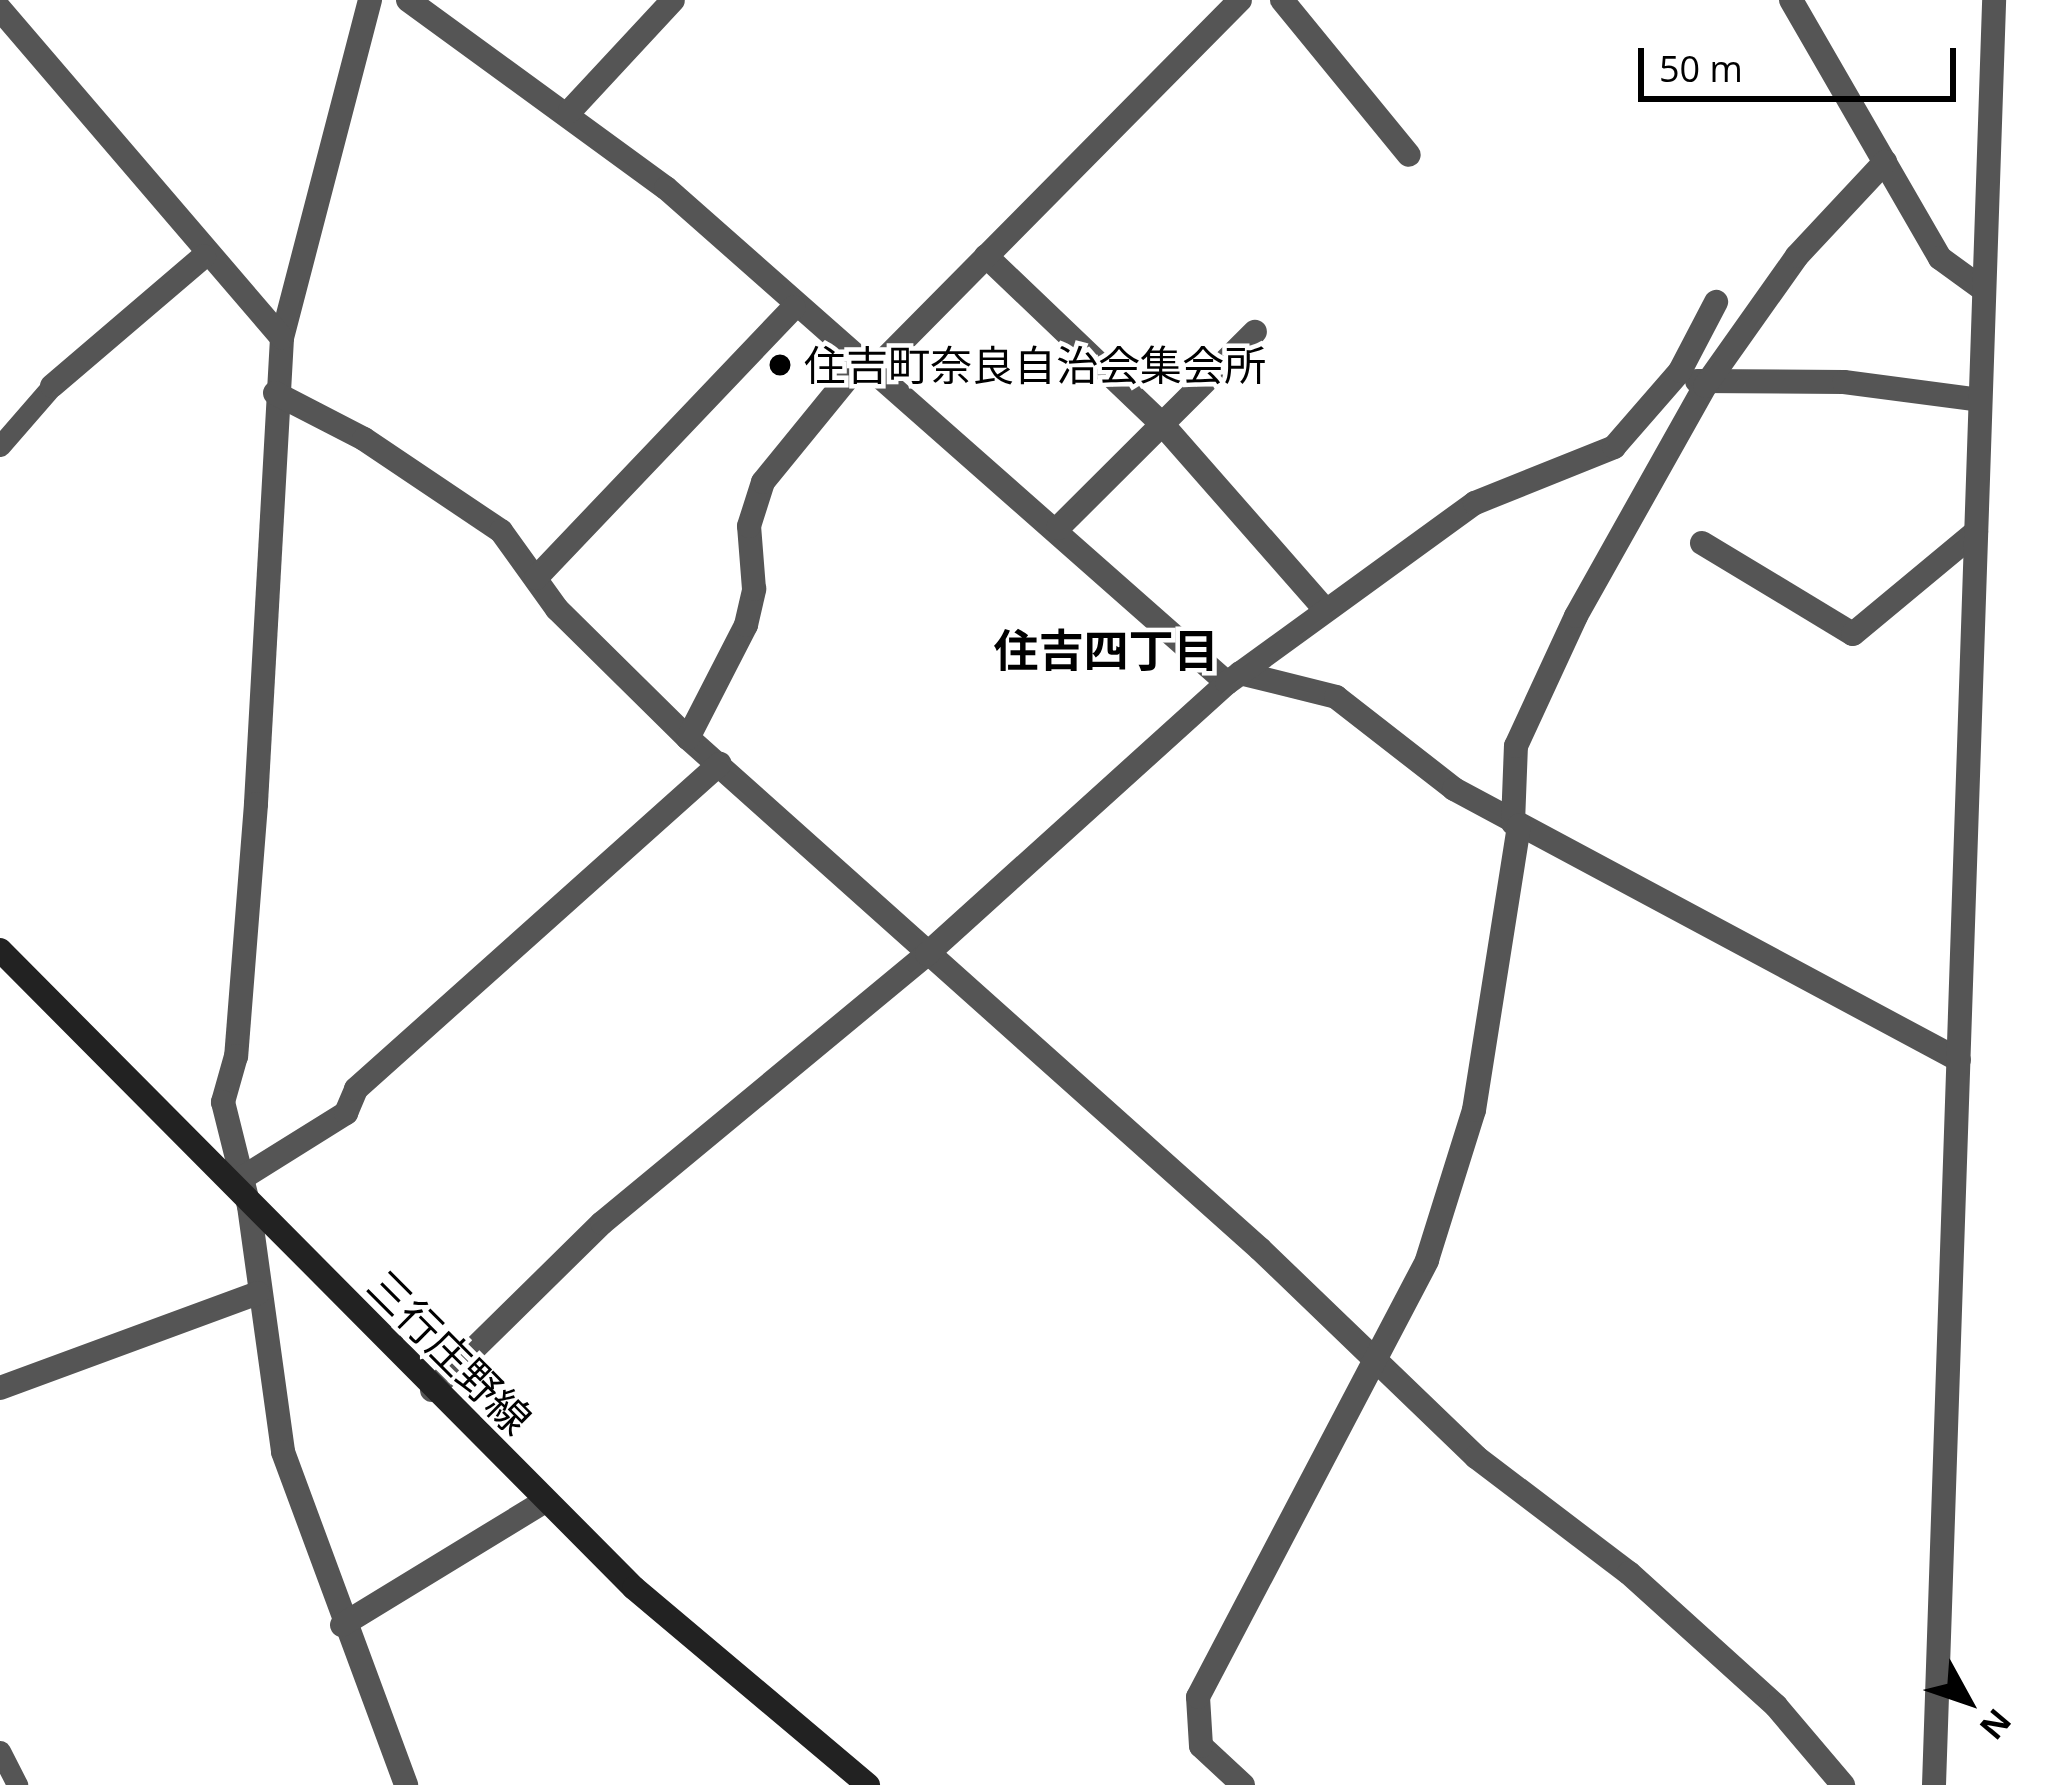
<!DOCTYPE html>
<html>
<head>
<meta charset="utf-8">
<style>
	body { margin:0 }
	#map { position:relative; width:2052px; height:1785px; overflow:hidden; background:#fff; font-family:"Open Sans","Noto Sans JP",sans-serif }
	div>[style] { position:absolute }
	.lane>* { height:21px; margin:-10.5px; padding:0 10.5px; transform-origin:10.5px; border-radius:10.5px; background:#555 }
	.street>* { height:24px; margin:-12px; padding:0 12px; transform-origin:12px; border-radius:12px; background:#555 }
	.secondary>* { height:24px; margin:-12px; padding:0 12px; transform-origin:12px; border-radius:12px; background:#222 }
	.dots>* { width:33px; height:33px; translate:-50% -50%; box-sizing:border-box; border:6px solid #fff; border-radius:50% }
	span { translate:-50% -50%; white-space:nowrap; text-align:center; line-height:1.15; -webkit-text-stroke:9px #fff; paint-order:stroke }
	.poi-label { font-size:42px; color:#000 }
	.left { translate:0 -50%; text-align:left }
	.street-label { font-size:42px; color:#000 }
	.neighbourhood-label { font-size:45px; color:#000; font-weight:700 }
	.north { position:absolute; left:1908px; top:1641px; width:120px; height:120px; -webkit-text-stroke:9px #fff; paint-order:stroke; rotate:130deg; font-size:33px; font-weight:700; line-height:48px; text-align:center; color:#000 }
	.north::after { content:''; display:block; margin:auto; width:42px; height:54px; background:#000; clip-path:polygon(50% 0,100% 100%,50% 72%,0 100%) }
	.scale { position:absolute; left:1638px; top:48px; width:318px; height:54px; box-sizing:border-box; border:6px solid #000; border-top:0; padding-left:15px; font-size:36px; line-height:42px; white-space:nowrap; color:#000; -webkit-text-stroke:9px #fff; paint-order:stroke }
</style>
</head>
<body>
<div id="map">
	<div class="lane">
		<div style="left:0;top:446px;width:79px;rotate:-49.1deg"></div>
		<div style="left:0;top:1751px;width:38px;rotate:63deg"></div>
	</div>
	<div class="street">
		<div style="left:370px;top:0;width:349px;rotate:104.6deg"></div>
		<div style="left:282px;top:338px;width:467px;rotate:93.2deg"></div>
		<div style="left:256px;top:804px;width:253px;rotate:94.5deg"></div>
		<div style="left:236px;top:1056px;width:48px;rotate:105.8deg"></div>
		<div style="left:223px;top:1102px;width:107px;rotate:76deg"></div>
		<div style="left:249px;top:1206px;width:248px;rotate:82.1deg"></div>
		<div style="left:283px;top:1452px;width:355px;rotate:69.7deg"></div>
		<div style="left:408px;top:0;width:319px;rotate:36.1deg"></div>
		<div style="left:666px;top:188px;width:748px;rotate:41.42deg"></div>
		<div style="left:1282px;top:0;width:200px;rotate:50.7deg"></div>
		<div style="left:1791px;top:0;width:298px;rotate:60deg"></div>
		<div style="left:1940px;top:258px;width:54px;rotate:36deg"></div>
		<div style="left:0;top:9px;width:433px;rotate:49.4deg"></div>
		<div style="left:570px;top:111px;width:151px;rotate:-47.1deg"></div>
		<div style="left:986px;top:256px;width:245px;rotate:43.7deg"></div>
		<div style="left:1163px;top:425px;width:244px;rotate:48.7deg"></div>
		<div style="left:877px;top:367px;width:516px;rotate:-45.31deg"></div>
		<div style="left:1697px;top:381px;width:147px;rotate:0.4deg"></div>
		<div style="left:1844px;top:382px;width:137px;rotate:7.5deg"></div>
		<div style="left:52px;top:386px;width:200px;rotate:-40.5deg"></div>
		<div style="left:275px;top:393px;width:100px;rotate:27.3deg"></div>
		<div style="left:364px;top:439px;width:165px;rotate:33.9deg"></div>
		<div style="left:501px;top:531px;width:96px;rotate:54.3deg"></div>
		<div style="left:557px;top:609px;width:184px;rotate:44.6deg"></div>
		<div style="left:688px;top:738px;width:767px;rotate:41.78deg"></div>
		<div style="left:1260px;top:1249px;width:300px;rotate:43.9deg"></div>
		<div style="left:1476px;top:1457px;width:192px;rotate:37.2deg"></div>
		<div style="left:1629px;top:1573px;width:198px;rotate:42.1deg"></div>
		<div style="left:1776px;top:1706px;width:104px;rotate:49.7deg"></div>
		<div style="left:1058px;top:528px;width:278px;rotate:-44.9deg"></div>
		<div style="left:1702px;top:543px;width:176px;rotate:31.1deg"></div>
		<div style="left:1853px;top:634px;width:160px;rotate:-39.7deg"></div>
		<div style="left:536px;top:578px;width:374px;rotate:-46.4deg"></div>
		<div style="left:1240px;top:673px;width:99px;rotate:14deg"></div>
		<div style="left:1336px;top:697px;width:150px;rotate:37.9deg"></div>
		<div style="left:1454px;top:789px;width:573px;rotate:28.22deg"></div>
		<div style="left:688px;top:738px;width:127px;rotate:-62.8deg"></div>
		<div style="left:746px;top:625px;width:37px;rotate:-77deg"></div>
		<div style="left:754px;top:589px;width:63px;rotate:-94.5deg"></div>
		<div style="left:749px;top:526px;width:46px;rotate:-72.3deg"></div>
		<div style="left:763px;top:482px;width:154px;rotate:-50.8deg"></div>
		<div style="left:1513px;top:823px;width:77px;rotate:-87.8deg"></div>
		<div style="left:1516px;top:746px;width:143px;rotate:-65.2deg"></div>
		<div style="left:1576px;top:616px;width:264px;rotate:-60.7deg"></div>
		<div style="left:1705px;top:386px;width:159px;rotate:-54.7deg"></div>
		<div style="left:1797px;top:256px;width:129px;rotate:-46.9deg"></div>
		<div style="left:242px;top:1178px;width:123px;rotate:-32deg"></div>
		<div style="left:346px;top:1113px;width:26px;rotate:-67deg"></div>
		<div style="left:356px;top:1089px;width:488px;rotate:-41.8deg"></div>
		<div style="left:0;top:1388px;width:275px;rotate:-20.2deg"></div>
		<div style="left:432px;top:1390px;width:238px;rotate:-44.5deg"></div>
		<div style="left:602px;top:1223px;width:422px;rotate:-39.6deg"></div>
		<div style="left:927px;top:954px;width:404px;rotate:-42.1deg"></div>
		<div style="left:1227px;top:683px;width:306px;rotate:-36deg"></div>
		<div style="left:1475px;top:503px;width:150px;rotate:-21.9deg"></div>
		<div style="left:1614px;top:447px;width:101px;rotate:-49deg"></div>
		<div style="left:1680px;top:371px;width:78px;rotate:-62.4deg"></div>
		<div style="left:342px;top:1625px;width:238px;rotate:-31.4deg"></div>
		<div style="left:1243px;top:1785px;width:57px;rotate:-137.1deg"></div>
		<div style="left:1201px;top:1746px;width:49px;rotate:-93.5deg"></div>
		<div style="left:1198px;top:1697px;width:493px;rotate:-62.3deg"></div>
		<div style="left:1427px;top:1260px;width:157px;rotate:-72.6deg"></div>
		<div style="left:1474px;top:1110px;width:288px;rotate:-81deg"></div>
		<div style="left:1934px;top:1785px;width:1786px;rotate:-88.07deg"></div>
	</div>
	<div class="secondary">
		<div style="left:0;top:950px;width:899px;rotate:45.18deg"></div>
		<div style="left:634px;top:1588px;width:306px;rotate:40.1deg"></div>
	</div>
	<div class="dots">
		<div style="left:780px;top:365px;background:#000"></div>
	</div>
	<div class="poi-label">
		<span class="left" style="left:804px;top:365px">住吉町奈良自治会集会所</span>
	</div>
	<div class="street-label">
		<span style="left:450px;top:1352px;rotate:45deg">三行庄野線</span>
	</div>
	<div class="neighbourhood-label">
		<span style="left:1106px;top:650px">住吉四丁目</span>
	</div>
	<div class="north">N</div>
	<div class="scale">50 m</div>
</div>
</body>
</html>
